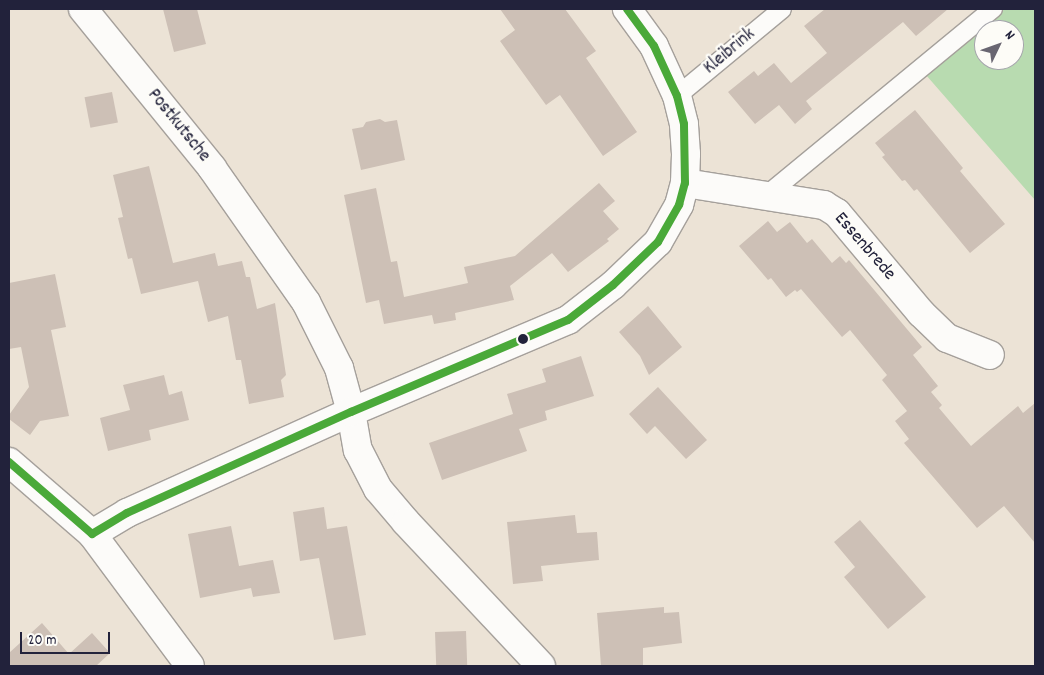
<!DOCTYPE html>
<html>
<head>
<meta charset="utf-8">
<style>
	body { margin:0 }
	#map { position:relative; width:1044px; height:675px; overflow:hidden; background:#ece3d6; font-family:Dekko,sans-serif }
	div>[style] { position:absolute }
	.green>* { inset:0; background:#b8dbb0 }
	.building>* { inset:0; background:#cdc0b6; transform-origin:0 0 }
	.roads { filter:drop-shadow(1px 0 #a5a09b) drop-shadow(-1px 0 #a5a09b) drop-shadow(0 1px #a5a09b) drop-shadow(0 -1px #a5a09b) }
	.service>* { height:18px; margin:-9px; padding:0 9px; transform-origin:9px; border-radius:9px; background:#fcfbf9 }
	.minor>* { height:28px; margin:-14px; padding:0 14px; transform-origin:14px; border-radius:14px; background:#fcfbf9 }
	.bus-1>* { height:8px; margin:-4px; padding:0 4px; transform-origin:4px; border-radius:4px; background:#4aa939 }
	.dots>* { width:14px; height:14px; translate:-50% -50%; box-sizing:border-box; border:2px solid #fdfcf7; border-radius:50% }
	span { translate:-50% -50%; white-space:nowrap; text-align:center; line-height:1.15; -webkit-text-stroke:5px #fdfcf7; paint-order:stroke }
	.street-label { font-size:19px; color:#22223b }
	.frame { position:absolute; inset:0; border:10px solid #22223b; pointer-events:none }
	.north { position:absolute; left:974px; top:20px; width:50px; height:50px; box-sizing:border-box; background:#fdfcf7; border:1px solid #a5a5ac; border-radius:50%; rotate:48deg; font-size:14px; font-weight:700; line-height:20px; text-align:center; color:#22223b }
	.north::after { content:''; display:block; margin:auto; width:18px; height:22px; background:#696671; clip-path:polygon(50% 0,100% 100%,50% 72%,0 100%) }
	.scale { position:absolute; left:20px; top:632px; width:90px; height:22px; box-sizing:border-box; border:2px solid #22223b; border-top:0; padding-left:6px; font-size:15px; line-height:18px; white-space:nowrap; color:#22223b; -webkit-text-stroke:4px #fdfcf7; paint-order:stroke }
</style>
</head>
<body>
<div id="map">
	<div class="green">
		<div style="clip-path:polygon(evenodd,1002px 9px,1033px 9px,1035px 11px,1035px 200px,926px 75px,1002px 9px,984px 30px,1014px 30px,1014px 60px,984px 60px,984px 30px)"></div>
	</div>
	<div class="building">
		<div style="clip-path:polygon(163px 9px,197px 9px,206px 44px,174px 52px)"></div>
		<div style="clip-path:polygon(500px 9px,565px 9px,596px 51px,586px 58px,637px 132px,603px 156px,560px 95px,546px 105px,500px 41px,515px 30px)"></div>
		<div style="clip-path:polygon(825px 9px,948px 9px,916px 36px,903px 22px,806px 101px,812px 109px,795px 124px,779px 105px,755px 124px,728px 92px,754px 71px,758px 76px,774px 63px,791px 83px,827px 53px,804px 26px)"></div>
		<div style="left:112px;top:92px;width:31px;height:28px;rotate:79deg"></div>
		<div style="clip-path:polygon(915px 110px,963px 168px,960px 171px,1005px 224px,970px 253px,917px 189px,914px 191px,905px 180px,902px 181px,882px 157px,885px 155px,875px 143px)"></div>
		<div style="clip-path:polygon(380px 119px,385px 122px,397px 120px,405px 160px,361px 170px,352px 129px,363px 127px,366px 122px)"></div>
		<div style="clip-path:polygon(149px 166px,173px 263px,215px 253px,218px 266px,242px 261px,246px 277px,250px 277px,257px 309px,275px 303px,286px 375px,281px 380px,284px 397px,249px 404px,241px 360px,236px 360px,228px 316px,208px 322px,198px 281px,141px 294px,132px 258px,128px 259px,118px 218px,123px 217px,113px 175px)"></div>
		<div style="clip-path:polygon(599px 183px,615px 201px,603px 211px,619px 229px,607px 239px,609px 241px,568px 272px,552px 253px,510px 286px,514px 300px,455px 313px,456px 320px,434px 324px,432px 315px,384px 324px,379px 300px,366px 303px,344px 195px,376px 188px,391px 262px,397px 261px,404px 297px,468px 283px,464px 267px,515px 256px)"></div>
		<div style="clip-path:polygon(768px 221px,777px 232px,790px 222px,807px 243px,812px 239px,832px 263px,840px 256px,846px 263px,849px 260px,922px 347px,913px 355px,938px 386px,931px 392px,942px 405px,939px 408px,971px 446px,1018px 406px,1023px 413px,1035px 403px,1035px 543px,1004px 506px,977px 528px,904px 443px,909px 439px,895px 421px,907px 411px,882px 380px,887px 375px,850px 330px,842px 337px,801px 289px,797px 292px,795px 290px,786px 297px,771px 278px,768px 280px,739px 246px)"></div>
		<div style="clip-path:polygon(55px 274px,66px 327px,51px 330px,69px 416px,40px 421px,30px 435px,9px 419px,9px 415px,29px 387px,21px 347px,9px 349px,9px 283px)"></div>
		<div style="clip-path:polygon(648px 306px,682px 347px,649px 375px,640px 356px,619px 332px)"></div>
		<div style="clip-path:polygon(581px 356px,594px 396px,545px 411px,547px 420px,519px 429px,527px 451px,442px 480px,429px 443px,513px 414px,507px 394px,546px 382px,542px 369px)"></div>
		<div style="clip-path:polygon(164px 375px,169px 395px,182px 391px,189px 420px,149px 430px,151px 440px,108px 451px,100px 418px,130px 410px,123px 385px)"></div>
		<div style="clip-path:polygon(658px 387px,707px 440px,686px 459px,655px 426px,647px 434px,629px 414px)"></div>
		<div style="clip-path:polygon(324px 507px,327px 529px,347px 526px,366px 635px,334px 640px,319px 558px,300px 561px,293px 512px)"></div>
		<div style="clip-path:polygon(575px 515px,577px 533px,597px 532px,599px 560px,541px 566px,543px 581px,513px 584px,507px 522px)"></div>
		<div style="clip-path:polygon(860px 520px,926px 597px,888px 629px,844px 577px,855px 567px,834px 542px)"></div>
		<div style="clip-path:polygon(231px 526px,239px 566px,273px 560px,280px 593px,253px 597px,251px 588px,200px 598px,188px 534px)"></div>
		<div style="clip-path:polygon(664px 607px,664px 613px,679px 612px,682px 643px,643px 648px,643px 665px,601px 666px,597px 613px)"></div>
		<div style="clip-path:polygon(42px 623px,69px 654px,92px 633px,110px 653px,96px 666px,9px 666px,9px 653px)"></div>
		<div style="left:466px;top:631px;width:35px;height:31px;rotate:88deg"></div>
	</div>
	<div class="roads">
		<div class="service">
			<div style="left:677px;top:96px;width:136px;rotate:-39.6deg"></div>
			<div style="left:767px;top:195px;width:293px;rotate:-39.5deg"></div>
		</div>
		<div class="minor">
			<div style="left:83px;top:9px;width:205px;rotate:50.9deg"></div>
			<div style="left:212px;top:168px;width:164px;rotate:55deg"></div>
			<div style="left:306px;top:302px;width:74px;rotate:63.4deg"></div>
			<div style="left:339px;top:368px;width:46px;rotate:74.7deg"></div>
			<div style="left:351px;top:412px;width:39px;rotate:80deg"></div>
			<div style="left:358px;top:450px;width:44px;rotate:62.9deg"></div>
			<div style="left:378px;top:489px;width:43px;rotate:49.7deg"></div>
			<div style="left:406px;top:522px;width:197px;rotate:46.8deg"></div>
			<div style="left:685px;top:183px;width:141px;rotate:9deg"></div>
			<div style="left:824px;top:205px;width:15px;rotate:32deg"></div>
			<div style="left:837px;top:213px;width:131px;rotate:50deg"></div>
			<div style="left:921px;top:313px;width:36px;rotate:44deg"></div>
			<div style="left:947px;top:338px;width:46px;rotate:21.6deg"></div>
			<div style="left:9px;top:462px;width:110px;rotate:40.9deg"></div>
			<div style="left:92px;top:534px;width:164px;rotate:53.4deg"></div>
			<div style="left:92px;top:534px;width:41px;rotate:-31deg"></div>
			<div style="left:127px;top:513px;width:246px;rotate:-24.3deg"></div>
			<div style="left:351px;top:412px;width:236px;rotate:-23deg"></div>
			<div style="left:568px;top:320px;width:57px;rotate:-37.9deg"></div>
			<div style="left:613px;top:285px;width:62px;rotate:-43.7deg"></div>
			<div style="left:658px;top:242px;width:43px;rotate:-60.4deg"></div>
			<div style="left:679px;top:205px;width:23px;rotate:-75deg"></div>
			<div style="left:685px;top:183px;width:29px;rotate:-88deg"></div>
			<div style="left:686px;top:154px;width:30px;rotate:-94deg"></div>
			<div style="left:684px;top:124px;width:29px;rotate:-104deg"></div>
			<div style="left:677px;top:96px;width:55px;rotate:-114.7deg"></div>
			<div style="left:654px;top:46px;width:46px;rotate:-126.1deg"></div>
		</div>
	</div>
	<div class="bus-1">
		<div style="left:9px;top:462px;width:110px;rotate:40.9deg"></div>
		<div style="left:92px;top:534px;width:41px;rotate:-31deg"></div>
		<div style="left:127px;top:513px;width:246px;rotate:-24.3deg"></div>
		<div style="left:351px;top:412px;width:236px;rotate:-23deg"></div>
		<div style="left:568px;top:320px;width:57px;rotate:-37.9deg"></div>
		<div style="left:613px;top:285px;width:62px;rotate:-43.7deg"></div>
		<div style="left:658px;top:242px;width:43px;rotate:-60.4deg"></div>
		<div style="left:679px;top:205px;width:23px;rotate:-75deg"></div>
		<div style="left:685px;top:183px;width:59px;rotate:-91deg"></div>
		<div style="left:684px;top:124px;width:29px;rotate:-104deg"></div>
		<div style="left:677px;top:96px;width:55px;rotate:-114.7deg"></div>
		<div style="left:654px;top:46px;width:46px;rotate:-126.1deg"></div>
	</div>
	<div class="dots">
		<div style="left:523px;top:339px;background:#22223b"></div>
	</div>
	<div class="street-label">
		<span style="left:730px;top:52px;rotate:-40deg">Kleibrink</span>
		<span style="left:178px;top:126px;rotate:51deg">Postkutsche</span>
		<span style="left:864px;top:247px;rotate:49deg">Essenbrede</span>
	</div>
	<div class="frame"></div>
	<div class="north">N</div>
	<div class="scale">20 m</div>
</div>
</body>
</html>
